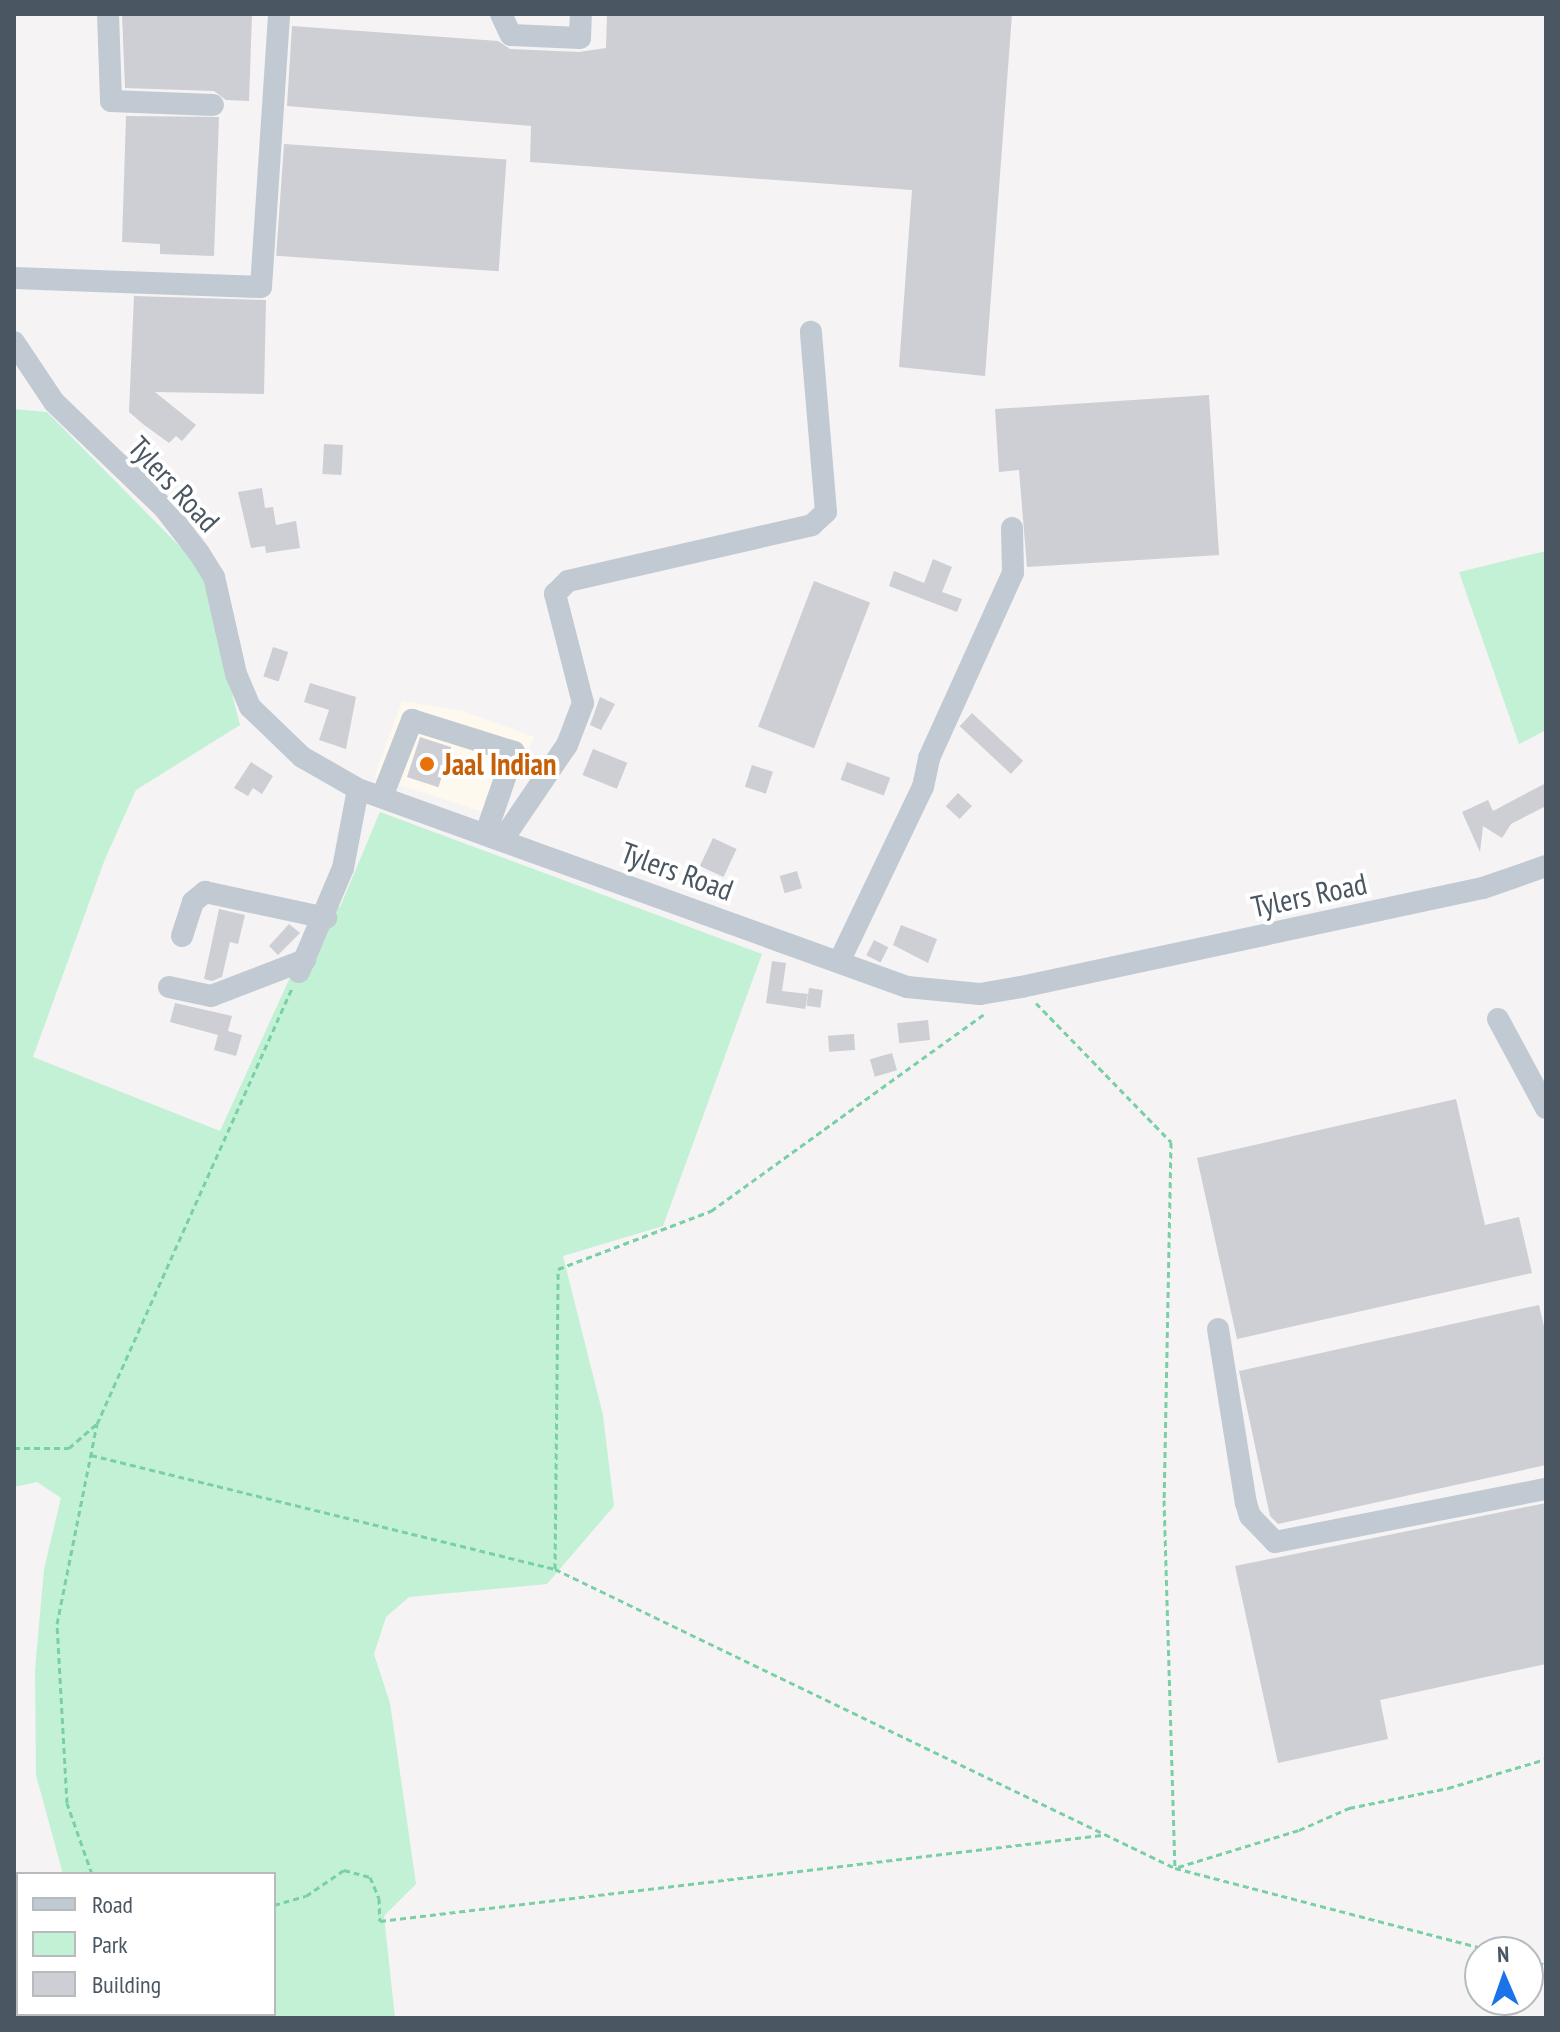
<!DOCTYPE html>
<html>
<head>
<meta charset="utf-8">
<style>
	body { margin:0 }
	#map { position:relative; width:1560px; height:2032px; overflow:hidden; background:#f5f3f3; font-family:"PT Sans Narrow",sans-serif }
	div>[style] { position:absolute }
	.commercial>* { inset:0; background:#fdf9ef }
	.green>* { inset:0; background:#c3f1d5 }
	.building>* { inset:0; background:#cdcfd5; transform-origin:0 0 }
	.path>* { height:3px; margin-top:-1.5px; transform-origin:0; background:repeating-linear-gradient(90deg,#7ad0a6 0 6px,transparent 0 10px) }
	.minor>* { height:22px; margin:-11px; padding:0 11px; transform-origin:11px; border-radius:11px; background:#c1cad2 }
	.dots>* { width:22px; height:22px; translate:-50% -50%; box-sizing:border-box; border:4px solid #fff; border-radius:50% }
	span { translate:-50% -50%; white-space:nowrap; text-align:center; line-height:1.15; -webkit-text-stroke:8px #fff; paint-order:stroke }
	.street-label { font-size:30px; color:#4a5661 }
	.food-label { font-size:30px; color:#c56008; font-weight:700 }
	.left { translate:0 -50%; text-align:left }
	.frame { position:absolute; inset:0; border:16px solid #4a5661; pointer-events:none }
	.legend { position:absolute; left:16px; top:1872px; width:260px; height:144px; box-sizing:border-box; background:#fff; border:2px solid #b7bbc0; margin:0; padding:10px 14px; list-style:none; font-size:24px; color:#4a5661 }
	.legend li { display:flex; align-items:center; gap:16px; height:40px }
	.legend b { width:40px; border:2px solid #b7bbc0 }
	.north { position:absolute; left:1464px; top:1936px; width:80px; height:80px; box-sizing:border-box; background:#fff; border:2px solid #b7bbc0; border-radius:50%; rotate:358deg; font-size:22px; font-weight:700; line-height:32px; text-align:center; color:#4a5661 }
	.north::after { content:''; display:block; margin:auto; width:28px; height:36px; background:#1a73e8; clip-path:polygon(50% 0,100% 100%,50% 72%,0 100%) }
</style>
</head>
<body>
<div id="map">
	<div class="commercial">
		<div style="clip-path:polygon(402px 701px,463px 711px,534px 737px,502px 818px,374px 777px)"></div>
	</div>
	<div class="green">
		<div style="clip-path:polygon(14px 409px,47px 412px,200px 567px,240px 725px,136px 790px,105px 859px,33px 1057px,220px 1131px,323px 905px,340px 907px,380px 812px,762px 954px,663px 1226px,563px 1256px,603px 1415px,614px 1506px,547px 1584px,409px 1597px,386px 1617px,374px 1654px,390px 1703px,416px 1884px,384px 1916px,395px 2018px,14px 2018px,18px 1990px,18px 2014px,274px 2014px,274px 1874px,63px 1874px,36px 1775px,35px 1670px,44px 1569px,61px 1498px,37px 1482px,14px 1487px)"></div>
		<div style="clip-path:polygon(1546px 551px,1546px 730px,1519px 744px,1459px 572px)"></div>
	</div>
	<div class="building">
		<div style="clip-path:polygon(122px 14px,252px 14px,249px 101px,226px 100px,214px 91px,125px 88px)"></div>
		<div style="clip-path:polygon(607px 14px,1012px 14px,985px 376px,899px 367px,912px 190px,530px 162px,531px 126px,287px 106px,292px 26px,498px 41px,510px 49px,579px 52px,606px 48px)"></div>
		<div style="clip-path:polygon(126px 116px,219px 117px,214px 256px,160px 254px,160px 244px,122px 242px)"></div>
		<div style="left:284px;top:144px;width:223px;height:112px;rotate:4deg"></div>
		<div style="clip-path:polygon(134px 296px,266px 300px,264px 394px,155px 392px,196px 425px,182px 441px,176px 436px,169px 443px,143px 424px,129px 412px)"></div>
		<div style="clip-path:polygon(1209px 395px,1219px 555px,1027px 567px,1019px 470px,999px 472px,995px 409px)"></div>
		<div style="left:324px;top:444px;width:19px;height:30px;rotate:3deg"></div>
		<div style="clip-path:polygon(262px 488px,265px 508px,273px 507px,276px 525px,296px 521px,300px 548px,266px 553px,265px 546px,251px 548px,238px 492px)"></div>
		<div style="clip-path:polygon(933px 559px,952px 567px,942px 592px,962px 599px,957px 612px,889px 586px,894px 571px,924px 583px)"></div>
		<div style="left:814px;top:581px;width:60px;height:156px;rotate:21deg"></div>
		<div style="left:273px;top:647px;width:16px;height:31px;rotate:18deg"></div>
		<div style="clip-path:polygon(310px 683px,356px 697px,346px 749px,319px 740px,329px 710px,304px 702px)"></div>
		<div style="clip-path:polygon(600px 697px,615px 704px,601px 730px,590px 725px)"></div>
		<div style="left:972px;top:713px;width:70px;height:18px;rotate:43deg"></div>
		<div style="left:420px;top:737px;width:33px;height:42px;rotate:18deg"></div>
		<div style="left:593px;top:749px;width:37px;height:28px;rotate:22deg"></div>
		<div style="clip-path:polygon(251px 762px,273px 776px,262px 794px,253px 788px,248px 796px,234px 788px)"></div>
		<div style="left:847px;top:762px;width:46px;height:19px;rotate:20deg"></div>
		<div style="left:752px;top:765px;width:22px;height:23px;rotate:18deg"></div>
		<div style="clip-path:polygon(1546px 783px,1546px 806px,1511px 824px,1502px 838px,1483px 826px,1480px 852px,1462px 812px,1488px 800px,1493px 811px)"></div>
		<div style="left:958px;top:793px;width:19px;height:18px;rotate:43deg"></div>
		<div style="left:713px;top:838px;width:26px;height:31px;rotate:25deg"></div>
		<div style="left:797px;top:871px;width:18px;height:18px;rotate:74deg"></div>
		<div style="clip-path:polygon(219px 909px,245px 915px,238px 944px,230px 942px,222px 977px,212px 981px,204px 979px)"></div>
		<div style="clip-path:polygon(289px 924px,300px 933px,278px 955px,269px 946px)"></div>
		<div style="clip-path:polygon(901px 925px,937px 939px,928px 963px,893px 945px)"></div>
		<div style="left:874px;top:940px;width:16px;height:17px;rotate:27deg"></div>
		<div style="clip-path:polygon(772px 961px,786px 963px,782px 991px,808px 994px,805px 1009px,766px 1003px)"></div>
		<div style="left:809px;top:988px;width:14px;height:18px;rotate:8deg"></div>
		<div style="clip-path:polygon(175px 1003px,232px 1016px,228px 1031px,242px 1035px,236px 1056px,214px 1050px,218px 1035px,170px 1022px)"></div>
		<div style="left:928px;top:1020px;width:20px;height:31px;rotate:84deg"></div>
		<div style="left:854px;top:1034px;width:16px;height:26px;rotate:86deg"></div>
		<div style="left:892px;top:1053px;width:18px;height:23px;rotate:74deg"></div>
		<div style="clip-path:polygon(1456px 1099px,1485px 1225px,1519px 1217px,1532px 1273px,1237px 1339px,1197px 1158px)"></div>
		<div style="clip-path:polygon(1539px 1305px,1546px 1335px,1546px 1465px,1278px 1524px,1270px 1516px,1239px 1371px)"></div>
		<div style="clip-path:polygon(1546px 1503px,1546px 1664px,1380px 1700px,1388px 1739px,1278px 1763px,1235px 1566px)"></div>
	</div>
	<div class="path">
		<div style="left:1036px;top:1003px;width:194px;rotate:45.8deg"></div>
		<div style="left:1171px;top:1142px;width:358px;rotate:91.1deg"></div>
		<div style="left:1164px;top:1500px;width:368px;rotate:88.3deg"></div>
		<div style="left:14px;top:1448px;width:55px"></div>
		<div style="left:69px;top:1448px;width:37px;rotate:-41deg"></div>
		<div style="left:91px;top:1455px;width:478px;rotate:13.8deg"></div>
		<div style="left:555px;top:1569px;width:688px;rotate:25.75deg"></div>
		<div style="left:1175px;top:1868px;width:333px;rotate:14.6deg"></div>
		<div style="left:555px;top:1569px;width:300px;rotate:-89.4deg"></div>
		<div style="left:558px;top:1269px;width:164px;rotate:-20.8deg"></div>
		<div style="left:711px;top:1211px;width:337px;rotate:-35.8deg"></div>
		<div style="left:1178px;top:1867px;width:127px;rotate:-17deg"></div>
		<div style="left:1299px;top:1830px;width:55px;rotate:-23.7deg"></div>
		<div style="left:1349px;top:1808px;width:101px;rotate:-11.4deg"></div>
		<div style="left:1448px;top:1788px;width:102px;rotate:-16.5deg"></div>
		<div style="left:92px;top:1874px;width:75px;rotate:-109.4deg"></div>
		<div style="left:67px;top:1803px;width:179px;rotate:-93.2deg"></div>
		<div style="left:57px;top:1624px;width:204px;rotate:-78.7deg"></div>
		<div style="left:97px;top:1424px;width:478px;rotate:-65.9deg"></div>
		<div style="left:274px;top:1905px;width:33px;rotate:-16deg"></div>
		<div style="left:306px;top:1896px;width:46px;rotate:-34.4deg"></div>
		<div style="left:344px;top:1870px;width:27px;rotate:15deg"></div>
		<div style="left:370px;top:1877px;width:23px;rotate:67deg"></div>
		<div style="left:379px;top:1898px;width:23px;rotate:88deg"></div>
		<div style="left:380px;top:1921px;width:727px;rotate:-6.79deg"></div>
		<div style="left:1528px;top:1960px;width:19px;rotate:16deg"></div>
		<div style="left:47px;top:2014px;width:4px;rotate:90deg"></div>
		<div style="left:140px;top:2014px;width:4px;rotate:63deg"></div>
	</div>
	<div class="minor">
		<div style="left:108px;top:14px;width:87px;rotate:88deg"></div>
		<div style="left:111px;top:101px;width:102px;rotate:2.2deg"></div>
		<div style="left:501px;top:14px;width:23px;rotate:65deg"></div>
		<div style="left:511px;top:35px;width:69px;rotate:2.5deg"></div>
		<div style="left:580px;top:38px;width:24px;rotate:-88deg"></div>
		<div style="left:14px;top:278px;width:247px;rotate:2.1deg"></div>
		<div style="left:261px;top:287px;width:274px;rotate:-86.2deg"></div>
		<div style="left:14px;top:342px;width:72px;rotate:56.3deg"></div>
		<div style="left:54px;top:402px;width:154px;rotate:43.9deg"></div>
		<div style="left:165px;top:509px;width:56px;rotate:52.3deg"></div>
		<div style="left:199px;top:553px;width:28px;rotate:58deg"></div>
		<div style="left:214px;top:577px;width:99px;rotate:77.2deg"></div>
		<div style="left:236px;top:674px;width:36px;rotate:67deg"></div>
		<div style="left:250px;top:707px;width:72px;rotate:43.9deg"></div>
		<div style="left:302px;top:757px;width:64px;rotate:29.7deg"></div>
		<div style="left:358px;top:789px;width:584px;rotate:19.83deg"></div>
		<div style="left:907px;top:987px;width:73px;rotate:5.5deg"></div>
		<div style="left:980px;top:994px;width:42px;rotate:-9.7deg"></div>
		<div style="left:1021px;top:987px;width:472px;rotate:-12.1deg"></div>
		<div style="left:1483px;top:888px;width:67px;rotate:-19.2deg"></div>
		<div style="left:382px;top:797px;width:83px;rotate:-68.7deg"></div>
		<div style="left:412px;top:720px;width:107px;rotate:17.4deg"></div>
		<div style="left:514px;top:752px;width:86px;rotate:109.1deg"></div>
		<div style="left:503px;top:839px;width:114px;rotate:-55.8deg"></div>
		<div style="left:567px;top:745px;width:45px;rotate:-69.1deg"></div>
		<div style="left:583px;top:703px;width:113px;rotate:-104.4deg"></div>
		<div style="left:555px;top:594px;width:18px;rotate:-45deg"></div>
		<div style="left:568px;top:581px;width:250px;rotate:-12.9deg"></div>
		<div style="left:812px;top:525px;width:19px;rotate:-43deg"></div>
		<div style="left:826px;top:512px;width:181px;rotate:-94.8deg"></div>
		<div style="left:182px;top:936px;width:36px;rotate:-72deg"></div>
		<div style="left:193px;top:902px;width:16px;rotate:-40deg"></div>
		<div style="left:205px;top:892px;width:124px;rotate:12.1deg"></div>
		<div style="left:839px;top:962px;width:194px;rotate:-64.4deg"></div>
		<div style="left:923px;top:787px;width:30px;rotate:-78deg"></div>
		<div style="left:929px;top:758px;width:203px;rotate:-65.6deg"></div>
		<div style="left:1013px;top:573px;width:45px;rotate:-91.3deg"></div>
		<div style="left:299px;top:972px;width:113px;rotate:-67.1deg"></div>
		<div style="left:343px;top:868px;width:80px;rotate:-79.2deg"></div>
		<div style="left:169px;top:987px;width:43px;rotate:12.1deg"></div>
		<div style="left:211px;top:996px;width:101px;rotate:-21deg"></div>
		<div style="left:1498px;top:1019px;width:101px;rotate:61.7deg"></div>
		<div style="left:1218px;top:1329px;width:176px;rotate:80.9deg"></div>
		<div style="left:1246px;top:1503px;width:14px;rotate:73deg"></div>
		<div style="left:1250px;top:1516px;width:36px;rotate:46deg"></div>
		<div style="left:1275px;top:1542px;width:276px;rotate:-11.1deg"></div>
	</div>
	<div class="dots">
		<div style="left:427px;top:764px;background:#e8710a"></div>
	</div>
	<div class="street-label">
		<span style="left:174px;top:484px;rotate:47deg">Tylers Road</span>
		<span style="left:677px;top:871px;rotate:20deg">Tylers Road</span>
		<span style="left:1309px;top:895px;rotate:-12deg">Tylers Road</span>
	</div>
	<div class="food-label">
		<span class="left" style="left:443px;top:764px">Jaal Indian</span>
	</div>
	<div class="frame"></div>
	<ul class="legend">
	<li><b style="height:10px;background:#c1cad2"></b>Road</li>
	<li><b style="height:22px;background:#c3f1d5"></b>Park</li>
	<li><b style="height:22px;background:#cdcfd5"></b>Building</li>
	</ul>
	<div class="north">N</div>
</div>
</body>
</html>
